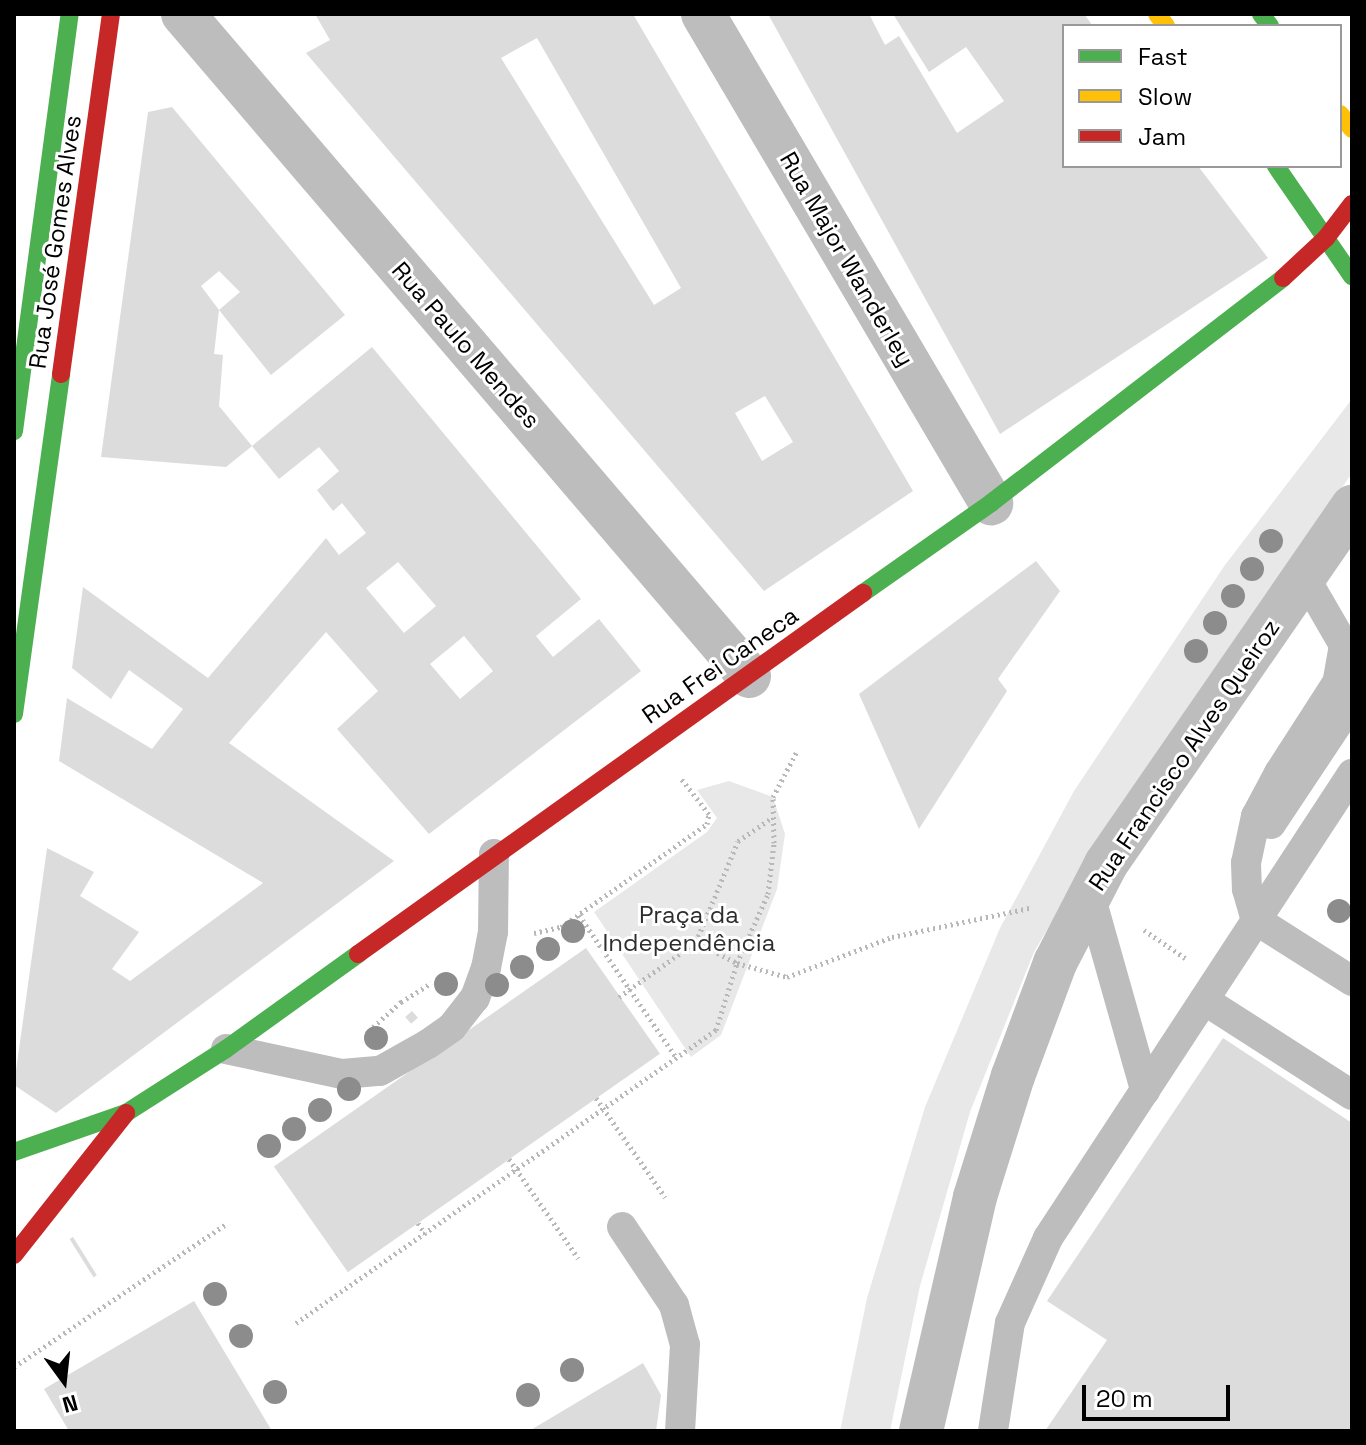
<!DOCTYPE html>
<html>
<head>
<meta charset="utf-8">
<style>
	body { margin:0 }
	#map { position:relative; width:1366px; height:1445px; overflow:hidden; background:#fff; font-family:"Space Grotesk",sans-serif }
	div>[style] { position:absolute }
	.green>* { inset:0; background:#e8e8e8 }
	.building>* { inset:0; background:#dcdcdc; transform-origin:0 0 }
	.path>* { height:5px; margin-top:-2.5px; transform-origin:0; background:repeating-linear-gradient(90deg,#b8b8b8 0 2px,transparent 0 6px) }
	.lane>* { height:30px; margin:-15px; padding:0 15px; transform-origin:15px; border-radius:15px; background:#bdbdbd }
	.street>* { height:44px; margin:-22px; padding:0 22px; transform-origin:22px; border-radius:22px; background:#bdbdbd }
	.fast>* { height:18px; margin:-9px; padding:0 9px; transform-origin:9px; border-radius:9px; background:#4caf50 }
	.slow>* { height:18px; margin:-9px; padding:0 9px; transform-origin:9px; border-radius:9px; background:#ffc107 }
	.jam>* { height:18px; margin:-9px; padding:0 9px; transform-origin:9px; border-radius:9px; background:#c62828 }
	.trees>* { width:24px; height:24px; margin:-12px; border-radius:50%; background:#8c8c8c }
	span { translate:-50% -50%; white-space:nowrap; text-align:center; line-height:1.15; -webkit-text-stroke:6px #fff; paint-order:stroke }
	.street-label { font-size:24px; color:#000 }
	.park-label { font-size:24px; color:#2d2d2d }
	.frame { position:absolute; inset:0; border:16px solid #000; pointer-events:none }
	.legend { position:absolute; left:1062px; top:24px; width:280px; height:144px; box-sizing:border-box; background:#fff; border:2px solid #999; margin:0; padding:10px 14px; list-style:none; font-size:24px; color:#000 }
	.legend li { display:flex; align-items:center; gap:16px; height:40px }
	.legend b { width:40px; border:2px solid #999 }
	.north { position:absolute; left:24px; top:1341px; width:80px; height:80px; -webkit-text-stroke:6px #fff; paint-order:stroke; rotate:165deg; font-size:22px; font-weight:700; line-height:32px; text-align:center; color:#000 }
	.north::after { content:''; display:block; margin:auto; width:28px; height:36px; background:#000; clip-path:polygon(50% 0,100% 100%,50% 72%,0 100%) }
	.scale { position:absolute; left:1082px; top:1385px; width:148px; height:36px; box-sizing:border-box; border:4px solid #000; border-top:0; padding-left:10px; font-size:24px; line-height:28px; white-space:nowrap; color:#000; -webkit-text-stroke:6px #fff; paint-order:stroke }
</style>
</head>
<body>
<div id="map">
	<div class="green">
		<div style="clip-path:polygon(1352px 399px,1352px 473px,1094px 851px,1034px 952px,970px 1112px,920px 1286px,890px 1431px,840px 1431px,867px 1298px,925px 1107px,1000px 928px,1074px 791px,1225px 565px)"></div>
		<div style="clip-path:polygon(729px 781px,773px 797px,785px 834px,777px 889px,721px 1035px,691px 1057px,594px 912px,707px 832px,717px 818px,697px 790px)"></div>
	</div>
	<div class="building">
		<div style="clip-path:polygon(evenodd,315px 14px,633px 14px,913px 491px,764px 591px,306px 53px,330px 40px,315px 14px,537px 38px,681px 288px,654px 305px,501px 58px,537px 38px,315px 14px,765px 396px,793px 442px,762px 461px,735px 413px,765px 396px)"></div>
		<div style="clip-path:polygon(768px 14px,869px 14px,885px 45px,899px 36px,957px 133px,1004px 101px,966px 47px,929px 72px,893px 14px,1084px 14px,1093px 26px,1064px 26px,1064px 166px,1198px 166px,1268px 258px,1000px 434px)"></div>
		<div style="clip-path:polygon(evenodd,172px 107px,345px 315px,271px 375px,219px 310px,214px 354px,223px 355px,219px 406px,252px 446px,226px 467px,101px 457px,148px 112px,172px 107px,219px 271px,240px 292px,219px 310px,201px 286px,219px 271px)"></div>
		<div style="clip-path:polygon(evenodd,372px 347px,581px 599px,536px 636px,553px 657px,599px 619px,641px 671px,429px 834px,337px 729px,378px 691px,326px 632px,229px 743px,394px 861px,56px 1113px,14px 1085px,47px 848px,94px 872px,80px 896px,139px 932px,112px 969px,130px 981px,263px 883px,59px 761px,67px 698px,152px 749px,183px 709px,129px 670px,111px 699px,72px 668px,83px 587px,208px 678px,326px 538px,339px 555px,366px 533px,342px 503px,333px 511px,317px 490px,339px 471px,319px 447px,279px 479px,252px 446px,372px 347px,398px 562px,436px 606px,404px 633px,366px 588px,398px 562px,372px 347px,464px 636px,493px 671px,460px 699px,430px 664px,464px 636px)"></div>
		<div style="clip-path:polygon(1036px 561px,1060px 591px,998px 679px,1007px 691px,919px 829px,859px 694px)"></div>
		<div style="left:586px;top:948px;width:129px;height:381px;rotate:55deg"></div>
		<div style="left:412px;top:1011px;width:9px;height:9px;rotate:49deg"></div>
		<div style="clip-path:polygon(1223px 1038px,1352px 1123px,1352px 1431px,1045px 1431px,1107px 1340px,1047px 1301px)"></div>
		<div style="left:73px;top:1237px;width:45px;height:4px;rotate:58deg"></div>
		<div style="clip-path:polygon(194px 1301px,272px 1431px,69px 1431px,44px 1389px)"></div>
		<div style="clip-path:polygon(643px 1363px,661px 1395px,656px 1431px,529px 1431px)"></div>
	</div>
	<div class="path">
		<div style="left:579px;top:915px;width:172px;rotate:55.7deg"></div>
		<div style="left:1144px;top:930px;width:50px;rotate:34.3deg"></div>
		<div style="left:534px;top:933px;width:28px;rotate:-13deg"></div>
		<div style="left:561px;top:927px;width:179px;rotate:-35.2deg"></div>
		<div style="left:707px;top:824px;width:10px;rotate:-79deg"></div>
		<div style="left:709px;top:814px;width:47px;rotate:-128.1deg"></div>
		<div style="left:696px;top:942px;width:46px;rotate:27.1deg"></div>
		<div style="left:737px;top:963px;width:52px;rotate:15.6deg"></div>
		<div style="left:787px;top:977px;width:112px;rotate:-20.9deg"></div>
		<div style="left:892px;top:937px;width:141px;rotate:-11.9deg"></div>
		<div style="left:619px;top:997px;width:95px;rotate:-35.5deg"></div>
		<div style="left:696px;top:942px;width:109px;rotate:-67.4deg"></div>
		<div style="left:738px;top:841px;width:42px;rotate:-34.4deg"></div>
		<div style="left:373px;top:1027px;width:38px;rotate:-42deg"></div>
		<div style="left:401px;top:1002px;width:36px;rotate:-32deg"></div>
		<div style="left:596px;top:1098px;width:121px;rotate:55.1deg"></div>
		<div style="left:509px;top:1159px;width:121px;rotate:55.1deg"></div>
		<div style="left:418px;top:1223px;width:13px;rotate:58deg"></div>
		<div style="left:296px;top:1323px;width:512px;rotate:-34.9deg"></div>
		<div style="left:716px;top:1030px;width:70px;rotate:-72.6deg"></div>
		<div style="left:737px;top:963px;width:76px;rotate:-65.8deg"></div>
		<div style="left:768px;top:894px;width:51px;rotate:-83.3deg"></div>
		<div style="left:774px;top:843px;width:46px;rotate:-91.2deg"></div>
		<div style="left:773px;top:797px;width:50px;rotate:-62.4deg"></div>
		<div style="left:14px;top:1367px;width:256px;rotate:-34deg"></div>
	</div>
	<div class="lane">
		<div style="left:1304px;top:576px;width:80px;rotate:59.9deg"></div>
		<div style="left:1344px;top:645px;width:39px;rotate:100deg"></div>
		<div style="left:1337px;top:683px;width:107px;rotate:122.8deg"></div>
		<div style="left:1279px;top:773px;width:49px;rotate:118.1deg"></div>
		<div style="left:1256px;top:816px;width:48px;rotate:102deg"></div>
		<div style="left:1246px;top:863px;width:26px;rotate:88deg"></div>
		<div style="left:1247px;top:889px;width:32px;rotate:74deg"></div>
		<div style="left:1256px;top:920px;width:114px;rotate:32.4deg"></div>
		<div style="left:1271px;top:824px;width:139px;rotate:-56.4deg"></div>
		<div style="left:1348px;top:708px;width:19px;rotate:-78deg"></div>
		<div style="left:1090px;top:895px;width:203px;rotate:74.2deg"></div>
		<div style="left:1204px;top:1000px;width:176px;rotate:32.7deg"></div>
		<div style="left:226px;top:1049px;width:119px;rotate:12.2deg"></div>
		<div style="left:342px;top:1074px;width:38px;rotate:-5deg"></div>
		<div style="left:380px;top:1071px;width:55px;rotate:-29.4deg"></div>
		<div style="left:428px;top:1044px;width:29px;rotate:-35deg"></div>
		<div style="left:452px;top:1027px;width:37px;rotate:-52deg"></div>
		<div style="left:475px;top:998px;width:32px;rotate:-70deg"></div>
		<div style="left:486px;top:968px;width:37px;rotate:-79deg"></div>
		<div style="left:493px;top:932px;width:78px;rotate:-89.3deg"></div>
		<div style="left:622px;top:1227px;width:94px;rotate:56.3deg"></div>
		<div style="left:674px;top:1305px;width:41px;rotate:74.6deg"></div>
		<div style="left:685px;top:1345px;width:86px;rotate:93.3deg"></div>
		<div style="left:993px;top:1431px;width:109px;rotate:-81.1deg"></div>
		<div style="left:1010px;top:1323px;width:93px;rotate:-65.9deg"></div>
		<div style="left:1048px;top:1238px;width:555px;rotate:-56.77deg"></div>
	</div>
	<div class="street">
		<div style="left:183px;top:14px;width:871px;rotate:49.47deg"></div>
		<div style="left:703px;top:14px;width:568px;rotate:59.5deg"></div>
		<div style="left:921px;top:1431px;width:240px;rotate:-77deg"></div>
		<div style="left:975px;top:1197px;width:127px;rotate:-72.6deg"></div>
		<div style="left:1013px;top:1076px;width:121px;rotate:-69.6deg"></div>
		<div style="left:1055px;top:963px;width:111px;rotate:-62.7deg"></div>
		<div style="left:1106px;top:864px;width:434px;rotate:-55.4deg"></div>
	</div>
	<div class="fast">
		<div style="left:1261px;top:14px;width:15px;rotate:53deg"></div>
		<div style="left:1276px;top:166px;width:134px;rotate:55.4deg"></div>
		<div style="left:14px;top:431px;width:421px;rotate:-82.4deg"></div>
		<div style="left:863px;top:593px;width:156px;rotate:-35.1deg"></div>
		<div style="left:991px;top:503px;width:369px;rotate:-37.6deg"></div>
		<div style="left:14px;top:714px;width:343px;rotate:-82.1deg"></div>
		<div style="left:14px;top:1152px;width:119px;rotate:-19.2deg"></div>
		<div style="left:126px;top:1113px;width:119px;rotate:-32.6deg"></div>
		<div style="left:226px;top:1049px;width:163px;rotate:-35.7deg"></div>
	</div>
	<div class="slow">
		<div style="left:1157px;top:14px;width:15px;rotate:53deg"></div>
		<div style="left:1340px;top:114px;width:19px;rotate:51deg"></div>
	</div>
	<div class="jam">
		<div style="left:1283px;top:278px;width:59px;rotate:-42.9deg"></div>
		<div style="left:1326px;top:238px;width:43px;rotate:-52.6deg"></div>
		<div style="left:61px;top:374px;width:363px;rotate:-82.1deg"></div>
		<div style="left:358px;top:954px;width:621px;rotate:-35.56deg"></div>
		<div style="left:14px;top:1255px;width:181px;rotate:-51.7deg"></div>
	</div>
	<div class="trees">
		<div style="left:1271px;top:541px"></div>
		<div style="left:1252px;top:569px"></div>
		<div style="left:1233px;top:596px"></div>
		<div style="left:1215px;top:623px"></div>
		<div style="left:1196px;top:651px"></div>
		<div style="left:1339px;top:911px"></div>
		<div style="left:573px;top:931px"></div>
		<div style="left:548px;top:949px"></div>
		<div style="left:522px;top:967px"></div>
		<div style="left:446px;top:984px"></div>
		<div style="left:497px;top:985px"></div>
		<div style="left:376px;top:1038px"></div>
		<div style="left:349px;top:1089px"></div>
		<div style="left:320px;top:1110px"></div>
		<div style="left:294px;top:1129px"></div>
		<div style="left:269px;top:1146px"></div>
		<div style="left:215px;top:1294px"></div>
		<div style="left:241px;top:1336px"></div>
		<div style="left:572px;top:1370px"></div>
		<div style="left:275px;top:1392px"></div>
		<div style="left:528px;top:1395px"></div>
	</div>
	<div class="street-label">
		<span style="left:55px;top:242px;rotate:-82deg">Rua José Gomes Alves</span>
		<span style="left:847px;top:259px;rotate:60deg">Rua Major Wanderley</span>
		<span style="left:466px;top:345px;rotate:49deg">Rua Paulo Mendes</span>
		<span style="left:720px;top:665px;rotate:-35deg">Rua Frei Caneca</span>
		<span style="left:1184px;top:755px;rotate:-56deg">Rua Francisco Alves Queiroz</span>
	</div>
	<div class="park-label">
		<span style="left:689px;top:929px">Praça da<br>Independência</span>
	</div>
	<div class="frame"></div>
	<ul class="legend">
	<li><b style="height:10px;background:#4caf50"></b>Fast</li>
	<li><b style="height:10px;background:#ffc107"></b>Slow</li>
	<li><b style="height:10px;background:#c62828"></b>Jam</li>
	</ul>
	<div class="north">N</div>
	<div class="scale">20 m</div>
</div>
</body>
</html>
